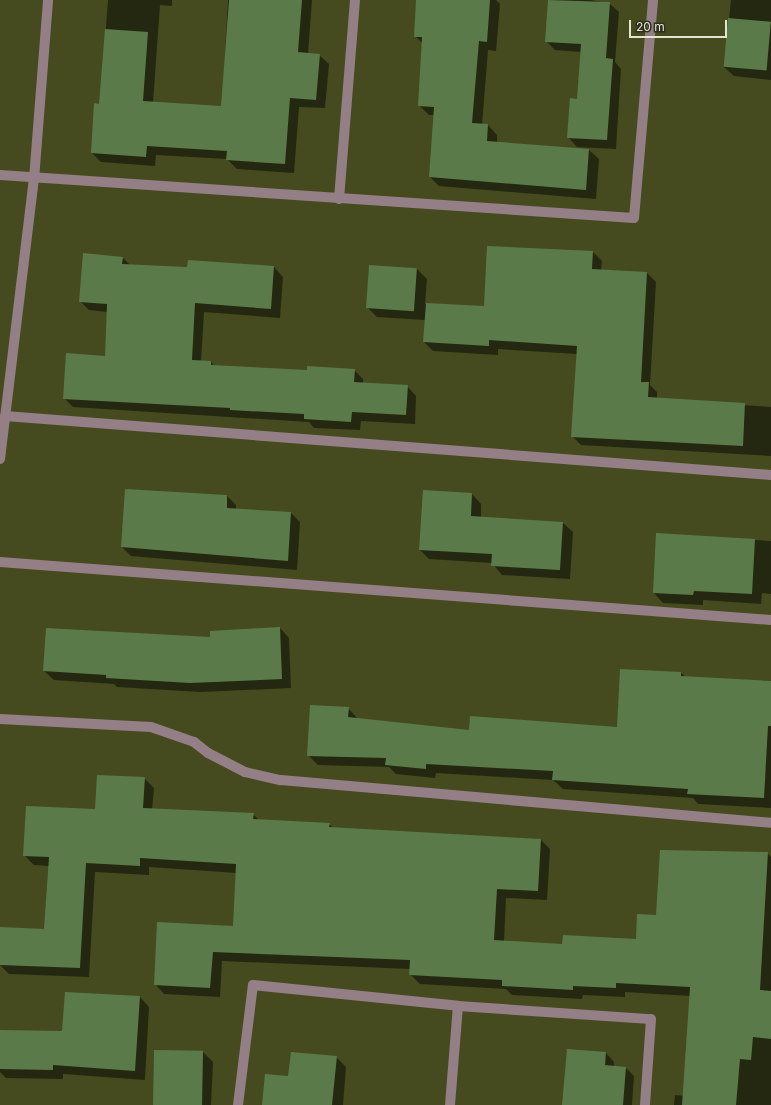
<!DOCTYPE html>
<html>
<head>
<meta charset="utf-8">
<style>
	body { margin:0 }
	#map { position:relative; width:771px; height:1105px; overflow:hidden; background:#454b1e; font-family:Inter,sans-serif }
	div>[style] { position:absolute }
	.shadow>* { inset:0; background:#0007 }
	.building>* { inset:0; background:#5a7b49; transform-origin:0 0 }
	.minor>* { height:10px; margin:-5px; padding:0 5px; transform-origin:5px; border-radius:5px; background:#957f87 }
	span { translate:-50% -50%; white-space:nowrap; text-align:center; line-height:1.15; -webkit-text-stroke:3.5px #2c2f1b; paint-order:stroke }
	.scale { position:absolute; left:629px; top:20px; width:98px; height:18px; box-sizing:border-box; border:2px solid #e2e6ce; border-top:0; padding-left:5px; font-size:12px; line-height:14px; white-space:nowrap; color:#e2e6ce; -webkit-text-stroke:3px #2c2f1b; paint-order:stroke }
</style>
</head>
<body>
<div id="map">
	<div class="shadow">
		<div style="clip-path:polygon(108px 0,172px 0,172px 6px,160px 5px,153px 103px,222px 107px,228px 0,312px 0,308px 54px,319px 55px,329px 64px,325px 108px,299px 107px,294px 173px,237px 169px,227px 159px,156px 155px,155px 166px,101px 162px,92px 153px,100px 105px)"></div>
		<div style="clip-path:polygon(417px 0,496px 0,500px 4px,496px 51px,488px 50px,482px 125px,488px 125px,497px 135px,497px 143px,589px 150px,599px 159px,596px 199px,439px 186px,430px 177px,434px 115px,429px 115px,419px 105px,423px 44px,415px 36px)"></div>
		<div style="clip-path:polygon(549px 0,590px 0,609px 3px,619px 12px,615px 62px,621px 69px,616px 149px,577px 147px,568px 137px,578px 100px,581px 52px,555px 50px,546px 41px)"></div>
		<div style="clip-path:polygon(728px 0,771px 0,771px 80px,734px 76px,724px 67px,731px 0)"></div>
		<div style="clip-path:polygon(593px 252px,602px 261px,601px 271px,647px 273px,656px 282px,650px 385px,657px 392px,657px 399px,771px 407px,771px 456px,581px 445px,572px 436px,577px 354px,498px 349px,498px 355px,433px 351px,424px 342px,425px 320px,377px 317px,367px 307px,369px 266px,417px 269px,427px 279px,425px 304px,485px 307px)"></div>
		<div style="clip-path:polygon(123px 258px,131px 266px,188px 268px,189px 261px,274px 267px,283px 277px,280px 318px,204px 312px,201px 361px,211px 362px,215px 367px,308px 371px,354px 370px,363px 379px,363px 383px,407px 386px,416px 396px,415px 424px,361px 421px,360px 430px,314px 428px,309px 422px,73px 407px,64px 398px,106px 357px,107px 312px,89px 310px,80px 301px)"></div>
		<div style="clip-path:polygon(472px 494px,481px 504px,481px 518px,563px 523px,573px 532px,570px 579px,502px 575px,492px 563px,429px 559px,420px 550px)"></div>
		<div style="clip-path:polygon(227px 496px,236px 505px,236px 509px,291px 513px,300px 522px,297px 570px,131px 556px,122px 547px)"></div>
		<div style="clip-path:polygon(657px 534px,771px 541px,771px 594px,762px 593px,761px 604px,703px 600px,703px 605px,663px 603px,654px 593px)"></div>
		<div style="clip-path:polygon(280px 628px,289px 638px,291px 688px,201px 692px,117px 687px,114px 684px,54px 680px,44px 671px,211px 638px)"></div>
		<div style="clip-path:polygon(681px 673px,686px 677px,771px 681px,771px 808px,698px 804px,693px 798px,563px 789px,553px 780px,436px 773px,435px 778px,396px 774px,389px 767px,318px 765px,308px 755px,348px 708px,358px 719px,470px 731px,618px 728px)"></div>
		<div style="clip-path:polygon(144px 778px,154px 788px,152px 810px,253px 814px,260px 821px,329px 824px,333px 828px,541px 840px,550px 849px,547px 900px,506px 898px,504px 941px,563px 945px,637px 940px,657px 916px,767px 853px,771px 857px,771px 1105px,674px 1105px,675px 1095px,684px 1096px,690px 996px,625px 992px,625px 997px,583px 995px,582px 999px,512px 995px,506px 989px,420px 984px,410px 974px,410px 969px,222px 961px,220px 997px,164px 994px,155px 984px,234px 927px,237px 873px,149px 867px,149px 875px,95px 872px,89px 977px,9px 974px,0 965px,0 952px,45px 930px,50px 866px,34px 865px,24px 855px)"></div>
		<div style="clip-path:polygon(140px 997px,149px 1007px,145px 1080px,63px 1074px,63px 1079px,6px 1078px,0 1072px,0 1031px,63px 1032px)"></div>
		<div style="clip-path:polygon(203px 1052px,213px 1062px,211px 1105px,154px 1105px)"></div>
		<div style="clip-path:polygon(606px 1053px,614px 1062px,614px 1067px,626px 1068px,634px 1076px,632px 1105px,563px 1105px)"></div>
		<div style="clip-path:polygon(336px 1057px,346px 1067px,343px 1105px,263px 1105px,289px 1077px)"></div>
	</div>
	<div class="building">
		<div style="clip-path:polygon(229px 0,302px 0,298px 52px,320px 54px,316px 100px,290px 98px,285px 164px,226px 160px,227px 151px,147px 146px,146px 157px,91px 153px,94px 103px,99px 104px,105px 29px,148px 32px,143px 101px,221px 106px)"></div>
		<div style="clip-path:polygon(416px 0,490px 0,487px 42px,479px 41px,472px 123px,488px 124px,487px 141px,589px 149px,586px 190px,429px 177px,434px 107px,418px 106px,422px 37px,414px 37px)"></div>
		<div style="clip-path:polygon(548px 0,610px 2px,606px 58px,613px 59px,607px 140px,567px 138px,570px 98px,577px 99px,581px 44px,545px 42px)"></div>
		<div style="left:728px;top:18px;width:43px;height:49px;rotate:5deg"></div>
		<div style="clip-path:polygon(487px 246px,593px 251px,592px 269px,647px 272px,641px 382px,649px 382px,648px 397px,745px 403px,743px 446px,571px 437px,577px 346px,489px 340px,489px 346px,423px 342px,426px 303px,484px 306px)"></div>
		<div style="clip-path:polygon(83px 253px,123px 257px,122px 264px,187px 267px,188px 260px,274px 266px,271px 309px,195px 303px,192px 360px,211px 361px,211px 365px,307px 370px,307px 366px,355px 369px,354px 382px,408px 385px,406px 415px,352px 412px,351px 422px,304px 419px,304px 414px,230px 410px,230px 408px,63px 399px,66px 353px,105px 356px,107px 304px,79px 302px)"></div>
		<div style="left:369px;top:265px;width:48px;height:43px;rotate:4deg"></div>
		<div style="clip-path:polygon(125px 489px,227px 495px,227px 508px,291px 512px,288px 561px,121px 547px)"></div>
		<div style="clip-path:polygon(423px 490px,472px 493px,471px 516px,563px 522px,560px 570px,491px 566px,492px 554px,419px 550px)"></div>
		<div style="clip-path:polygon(656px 533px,755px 539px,752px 594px,694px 591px,693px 595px,653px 593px)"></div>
		<div style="clip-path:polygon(280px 627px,282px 679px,190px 683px,106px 678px,106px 675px,43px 671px,46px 628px,210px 637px,210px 631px)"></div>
		<div style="clip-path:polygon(620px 669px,681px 672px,681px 676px,771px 681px,771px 726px,768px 726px,764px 798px,687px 794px,688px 789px,552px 780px,553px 771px,426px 764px,426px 769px,385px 765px,386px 758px,307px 756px,310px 705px,349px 707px,348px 717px,469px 730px,470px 716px,617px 727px)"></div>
		<div style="clip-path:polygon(97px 775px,145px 777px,143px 808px,254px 813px,253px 819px,330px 823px,329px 827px,541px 839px,538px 891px,497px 889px,494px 940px,562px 944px,563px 935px,636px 939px,637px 914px,656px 915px,660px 850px,768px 852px,760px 990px,771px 991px,771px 1039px,753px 1037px,751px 1060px,740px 1059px,736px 1105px,682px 1105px,690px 987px,616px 983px,616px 988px,573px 986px,573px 990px,502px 986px,502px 980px,409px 975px,410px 960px,213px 952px,210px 988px,154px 985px,157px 922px,233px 926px,236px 864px,140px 858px,140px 866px,86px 863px,80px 968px,0 965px,0 927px,44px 929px,49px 857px,23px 856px,26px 806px,95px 809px)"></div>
		<div style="clip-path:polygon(65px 992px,140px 996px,135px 1071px,53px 1065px,53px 1070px,0 1069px,0 1030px,62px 1031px)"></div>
		<div style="clip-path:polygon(567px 1049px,606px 1052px,605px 1065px,626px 1067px,623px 1105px,562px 1105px)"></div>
		<div style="left:154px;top:1050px;width:49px;height:55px;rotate:1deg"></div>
		<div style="clip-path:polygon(291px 1052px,337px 1056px,332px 1105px,262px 1105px,265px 1074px,288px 1076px)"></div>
	</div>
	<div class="minor">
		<div style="left:0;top:175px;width:635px;rotate:3.88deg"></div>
		<div style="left:634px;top:218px;width:219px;rotate:-85deg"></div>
		<div style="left:339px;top:199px;width:200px;rotate:-85.4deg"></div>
		<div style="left:5px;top:416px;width:768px;rotate:4.4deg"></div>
		<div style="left:0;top:459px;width:282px;rotate:-83.1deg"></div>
		<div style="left:34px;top:179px;width:180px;rotate:-85.5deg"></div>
		<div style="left:0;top:562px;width:773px;rotate:4.3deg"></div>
		<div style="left:0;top:719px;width:151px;rotate:3deg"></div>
		<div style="left:151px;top:727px;width:46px;rotate:19.2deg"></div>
		<div style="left:194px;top:742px;width:18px;rotate:38deg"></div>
		<div style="left:208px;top:753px;width:42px;rotate:27.2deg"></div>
		<div style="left:245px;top:772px;width:37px;rotate:13deg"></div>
		<div style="left:281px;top:780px;width:492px;rotate:5deg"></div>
		<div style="left:238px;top:1105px;width:121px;rotate:-82.9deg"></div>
		<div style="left:253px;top:985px;width:206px;rotate:5.8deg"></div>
		<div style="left:458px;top:1006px;width:193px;rotate:3.9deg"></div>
		<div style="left:651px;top:1019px;width:86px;rotate:94deg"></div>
		<div style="left:450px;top:1105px;width:99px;rotate:-85.4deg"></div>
	</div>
	<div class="scale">20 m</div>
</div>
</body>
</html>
